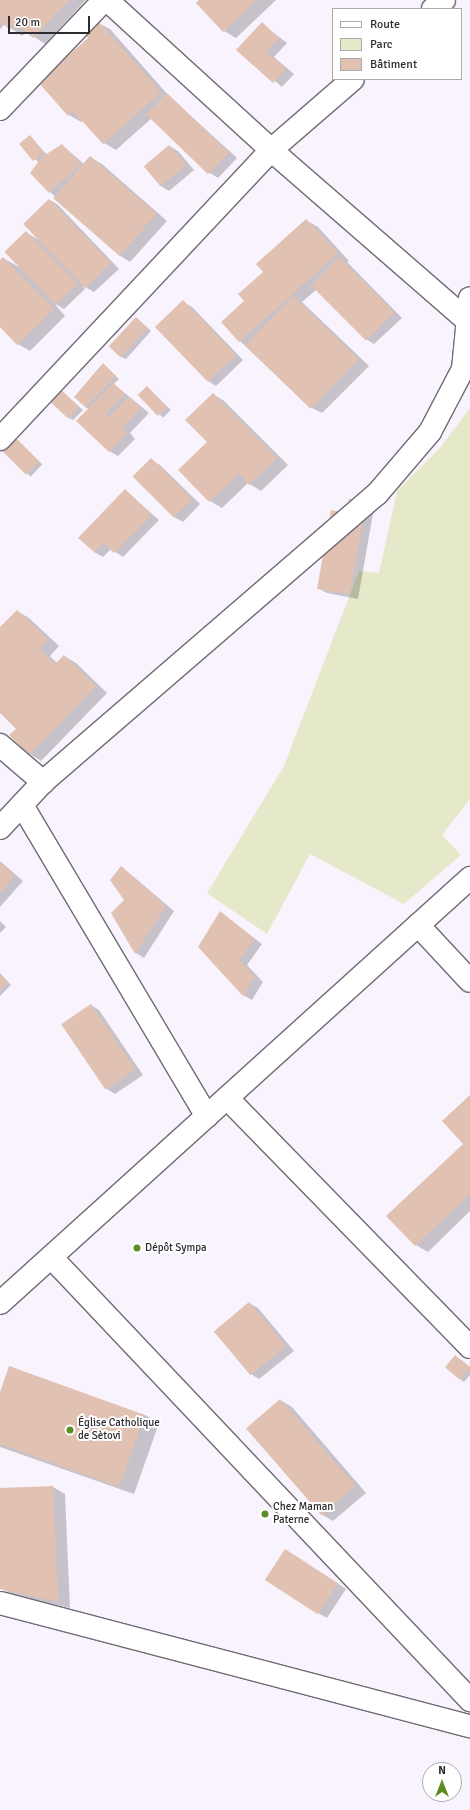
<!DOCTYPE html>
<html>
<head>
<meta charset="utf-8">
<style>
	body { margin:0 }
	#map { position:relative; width:470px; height:1810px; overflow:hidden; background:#f9f3fd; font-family:Signika,sans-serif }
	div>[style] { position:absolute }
	.green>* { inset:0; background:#e6e9c9 }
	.shadow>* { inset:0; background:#0003; transform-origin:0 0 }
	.building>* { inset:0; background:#e1c2b2; transform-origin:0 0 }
	.roads { filter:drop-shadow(1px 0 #716b74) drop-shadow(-1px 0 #716b74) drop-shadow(0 1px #716b74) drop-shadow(0 -1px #716b74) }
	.minor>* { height:22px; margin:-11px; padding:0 11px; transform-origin:11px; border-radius:11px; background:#fff }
	.dots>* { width:11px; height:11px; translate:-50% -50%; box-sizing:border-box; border:2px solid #fff; border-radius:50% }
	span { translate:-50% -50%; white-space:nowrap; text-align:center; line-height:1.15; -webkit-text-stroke:4px #fff; paint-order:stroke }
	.poi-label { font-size:11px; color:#2e2c30 }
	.left { translate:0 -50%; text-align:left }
	.legend { position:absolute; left:332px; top:8px; width:130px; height:72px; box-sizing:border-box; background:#fff; border:1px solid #ababac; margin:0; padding:5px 7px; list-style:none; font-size:12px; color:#2e2c30 }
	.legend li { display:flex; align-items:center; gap:8px; height:20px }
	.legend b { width:20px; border:1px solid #ababac }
	.north { position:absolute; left:422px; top:1762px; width:40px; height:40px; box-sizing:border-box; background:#fff; border:1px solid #ababac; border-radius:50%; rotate:0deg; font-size:11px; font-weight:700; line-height:16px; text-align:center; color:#2e2c30 }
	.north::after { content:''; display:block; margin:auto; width:14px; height:18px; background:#5c8e25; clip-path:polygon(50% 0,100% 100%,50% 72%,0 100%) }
	.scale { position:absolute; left:8px; top:16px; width:82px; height:18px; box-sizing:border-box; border:2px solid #2e2c30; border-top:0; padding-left:5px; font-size:12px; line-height:14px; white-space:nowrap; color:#2e2c30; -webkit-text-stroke:3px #fff; paint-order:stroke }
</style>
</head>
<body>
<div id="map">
	<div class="green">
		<div style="clip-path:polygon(470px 408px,470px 799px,442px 835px,461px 855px,404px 904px,310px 854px,267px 934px,207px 893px,284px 766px,359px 571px,379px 573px,397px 491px,439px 449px)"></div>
	</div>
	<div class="shadow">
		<div style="clip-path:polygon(0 0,86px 0,45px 44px,27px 32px,22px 36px,5px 24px,0 29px)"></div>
		<div style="clip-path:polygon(201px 0,276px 0,236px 38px,224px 31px)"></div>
		<div style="clip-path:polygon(98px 23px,110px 29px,169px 96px,237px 158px,218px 178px,210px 173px,152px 118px,116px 150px,104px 143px,83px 120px,81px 122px,69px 115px,39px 82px,89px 38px)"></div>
		<div style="clip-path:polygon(262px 24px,287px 43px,274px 57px,294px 74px,282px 87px,238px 50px)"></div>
		<div style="clip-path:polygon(30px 136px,47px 155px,62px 145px,84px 164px,90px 157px,102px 164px,167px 221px,130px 262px,119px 255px,50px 192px,39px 163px,20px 144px)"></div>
		<div style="clip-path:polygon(169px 146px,178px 151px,194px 170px,169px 191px,161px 186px)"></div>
		<div style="clip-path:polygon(50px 200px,58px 205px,119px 269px,94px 292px,82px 285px,85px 289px,64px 309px,54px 303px,65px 316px,30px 351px,18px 344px,0 326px,0 261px,3px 258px,19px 267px,27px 233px,39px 240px)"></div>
		<div style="clip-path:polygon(306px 220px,318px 227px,349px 261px,347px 262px,402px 318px,374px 344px,366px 339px,316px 290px,302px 302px,369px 366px,322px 413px,310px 407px,240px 341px,246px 301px,264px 272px)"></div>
		<div style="clip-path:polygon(183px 302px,192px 307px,243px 360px,216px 386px,208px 381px)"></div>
		<div style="clip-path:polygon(140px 321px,151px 331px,126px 359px,121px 357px)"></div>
		<div style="clip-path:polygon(103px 364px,119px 379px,114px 384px,149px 413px,130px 433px,135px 439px,118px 456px,109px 451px,89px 409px,85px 407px)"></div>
		<div style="left:147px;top:387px;width:33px;height:11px;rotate:44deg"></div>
		<div style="clip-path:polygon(64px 393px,83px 410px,73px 420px,69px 418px)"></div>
		<div style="clip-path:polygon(213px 394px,224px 401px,288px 465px,261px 491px,248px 483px,222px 508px,210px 501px,179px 470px,208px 442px)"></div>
		<div style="left:13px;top:437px;width:40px;height:17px;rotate:43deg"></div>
		<div style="clip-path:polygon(151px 460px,160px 465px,200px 504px,183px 522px,174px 517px)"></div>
		<div style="clip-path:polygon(125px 490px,159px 520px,123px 557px,111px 549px,103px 557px,94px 552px)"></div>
		<div style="clip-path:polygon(374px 508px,358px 599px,327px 593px,318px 588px,347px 514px)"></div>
		<div style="clip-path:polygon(17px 611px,29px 618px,59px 646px,50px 656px,57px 663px,64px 656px,76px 663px,107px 693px,41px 761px,30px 754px,17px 729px,0 712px,0 628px)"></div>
		<div style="clip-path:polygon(0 861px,23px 881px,0 907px)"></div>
		<div style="clip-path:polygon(122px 867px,174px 911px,144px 958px,136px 953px,113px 913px,125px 900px)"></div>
		<div style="clip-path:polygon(220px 912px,262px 944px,247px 965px,263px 982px,252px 1000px,243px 995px)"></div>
		<div style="clip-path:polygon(0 921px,6px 927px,0 933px)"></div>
		<div style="clip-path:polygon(0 973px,11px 985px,0 996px)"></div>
		<div style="clip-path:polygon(91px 1005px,99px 1010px,143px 1075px,115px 1094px,107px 1089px,62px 1025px)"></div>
		<div style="clip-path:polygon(470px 1096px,470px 1211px,428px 1252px,416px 1245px,464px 1144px)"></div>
		<div style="clip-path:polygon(249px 1303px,258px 1308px,294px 1351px,259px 1379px,251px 1374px,215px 1332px)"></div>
		<div style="clip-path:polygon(460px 1359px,470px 1367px,470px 1375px,464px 1382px,460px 1379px)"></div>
		<div style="clip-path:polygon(0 1395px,145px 1415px,159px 1423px,134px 1494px,0 1447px)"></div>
		<div style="clip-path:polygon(280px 1400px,292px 1407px,366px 1493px,333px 1521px,321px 1514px,247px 1428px)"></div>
		<div style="clip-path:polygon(53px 1487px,65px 1494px,70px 1608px,13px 1595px,1px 1588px,0 1489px)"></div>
		<div style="clip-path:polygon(294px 1555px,346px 1589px,327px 1618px,318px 1613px)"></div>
	</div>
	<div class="building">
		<div style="clip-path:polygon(0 0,69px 0,33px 38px,16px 24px,10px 30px,0 21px)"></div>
		<div style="clip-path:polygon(199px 0,257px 0,223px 32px,196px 3px)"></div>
		<div style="clip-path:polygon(98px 21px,161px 92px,103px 144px,73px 111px,68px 116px,38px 82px,88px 38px,84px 34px)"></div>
		<div style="clip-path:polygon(262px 22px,279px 38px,266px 51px,286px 69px,273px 83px,236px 50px)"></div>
		<div style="left:167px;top:93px;width:86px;height:30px;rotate:44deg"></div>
		<div style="left:30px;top:135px;width:22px;height:14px;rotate:51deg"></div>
		<div style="clip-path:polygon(62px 144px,81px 164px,49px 193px,30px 173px,42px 157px)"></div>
		<div style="left:169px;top:145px;width:26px;height:33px;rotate:50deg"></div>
		<div style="left:90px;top:156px;width:88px;height:56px;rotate:41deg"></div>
		<div style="left:49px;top:199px;width:89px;height:36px;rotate:46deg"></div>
		<div style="clip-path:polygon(306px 219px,338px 253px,239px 342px,221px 322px,244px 301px,238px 294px,263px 272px,256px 264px)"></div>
		<div style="left:26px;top:231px;width:74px;height:30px;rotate:46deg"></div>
		<div style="clip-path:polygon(3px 257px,54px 309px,17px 345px,0 327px,0 260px)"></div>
		<div style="left:339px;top:257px;width:78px;height:40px;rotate:45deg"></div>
		<div style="left:293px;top:296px;width:91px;height:69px;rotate:44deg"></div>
		<div style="left:183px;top:300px;width:76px;height:39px;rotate:46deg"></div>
		<div style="left:136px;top:317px;width:16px;height:40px;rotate:43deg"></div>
		<div style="clip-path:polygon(103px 363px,116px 376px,85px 407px,74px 397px)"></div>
		<div style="clip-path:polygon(113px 383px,125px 394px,105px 414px,109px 417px,129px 397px,141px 408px,122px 428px,127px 433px,109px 452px,76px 421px)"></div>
		<div style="left:147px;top:386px;width:29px;height:13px;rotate:46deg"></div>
		<div style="left:60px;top:389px;width:26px;height:16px;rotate:43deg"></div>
		<div style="clip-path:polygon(213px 393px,277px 458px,249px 485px,239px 474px,209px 502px,178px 470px,207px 442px,185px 420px)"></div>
		<div style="left:13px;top:435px;width:37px;height:19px;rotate:45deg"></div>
		<div style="left:151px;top:458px;width:58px;height:26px;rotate:45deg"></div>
		<div style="clip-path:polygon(125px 489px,152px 515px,114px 553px,103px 543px,94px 552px,78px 538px)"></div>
		<div style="clip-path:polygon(349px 499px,366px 502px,350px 594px,317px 589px,331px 510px,346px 513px)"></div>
		<div style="clip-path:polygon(17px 610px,48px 639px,39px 649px,55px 664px,64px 655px,96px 686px,29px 755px,9px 735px,16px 729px,0 713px,0 627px)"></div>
		<div style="clip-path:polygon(0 862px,15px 876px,0 893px)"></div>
		<div style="clip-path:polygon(121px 866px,166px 906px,135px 954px,111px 913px,124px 900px,110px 880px)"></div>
		<div style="clip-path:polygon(220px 911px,255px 939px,239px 960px,255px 977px,243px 996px,198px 947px)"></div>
		<div style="clip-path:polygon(0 974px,8px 982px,0 990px)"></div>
		<div style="left:91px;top:1004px;width:79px;height:36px;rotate:56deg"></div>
		<div style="clip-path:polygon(470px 1095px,470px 1194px,415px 1246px,386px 1216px,463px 1144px,442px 1121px)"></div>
		<div style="left:249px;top:1302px;width:57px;height:46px;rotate:50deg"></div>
		<div style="left:455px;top:1355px;width:19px;height:16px;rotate:39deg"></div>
		<div style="clip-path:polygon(9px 1366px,145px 1415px,119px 1487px,0 1444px,0 1392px)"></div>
		<div style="left:280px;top:1399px;width:115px;height:45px;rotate:49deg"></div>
		<div style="clip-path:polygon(53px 1486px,58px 1602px,0 1589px,0 1488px)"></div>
		<div style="left:285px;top:1549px;width:63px;height:37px;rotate:33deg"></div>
	</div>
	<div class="roads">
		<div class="minor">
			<div style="left:107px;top:0;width:222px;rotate:42.4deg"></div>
			<div style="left:271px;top:150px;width:264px;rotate:41deg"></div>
			<div style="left:433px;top:9px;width:14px;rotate:-39deg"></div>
			<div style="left:0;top:109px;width:151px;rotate:-46.3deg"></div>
			<div style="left:0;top:439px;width:396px;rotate:-46.8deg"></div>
			<div style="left:271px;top:150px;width:108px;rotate:-40.9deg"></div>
			<div style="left:0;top:745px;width:57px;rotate:40.7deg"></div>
			<div style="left:22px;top:805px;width:362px;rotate:59.3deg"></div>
			<div style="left:0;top:828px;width:63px;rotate:-46.9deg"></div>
			<div style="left:43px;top:782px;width:441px;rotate:-40.8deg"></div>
			<div style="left:377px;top:494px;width:82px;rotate:-49.5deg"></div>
			<div style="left:430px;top:432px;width:71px;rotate:-62.4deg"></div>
			<div style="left:463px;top:369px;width:71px;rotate:-84.4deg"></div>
			<div style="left:418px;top:925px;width:76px;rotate:47.1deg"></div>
			<div style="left:227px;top:1098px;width:348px;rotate:45.7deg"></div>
			<div style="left:51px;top:1257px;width:610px;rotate:46.59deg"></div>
			<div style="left:0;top:1303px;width:634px;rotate:-42.12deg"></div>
			<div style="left:0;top:1603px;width:486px;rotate:14.7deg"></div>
		</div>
	</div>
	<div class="dots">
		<div style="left:137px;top:1248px;background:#5c8e25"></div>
		<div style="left:70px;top:1430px;background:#5c8e25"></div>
		<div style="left:265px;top:1514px;background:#5c8e25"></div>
	</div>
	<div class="poi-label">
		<span class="left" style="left:145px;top:1248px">Dépôt Sympa</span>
		<span class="left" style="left:78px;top:1430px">Église Catholique<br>de Sètovi</span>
		<span class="left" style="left:273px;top:1514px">Chez Maman<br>Paterne</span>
	</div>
	<ul class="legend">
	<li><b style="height:5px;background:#fff"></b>Route</li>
	<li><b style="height:11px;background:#e6e9c9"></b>Parc</li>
	<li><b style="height:11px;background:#e1c2b2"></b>Bâtiment</li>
	</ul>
	<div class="north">N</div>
	<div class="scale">20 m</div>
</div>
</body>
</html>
